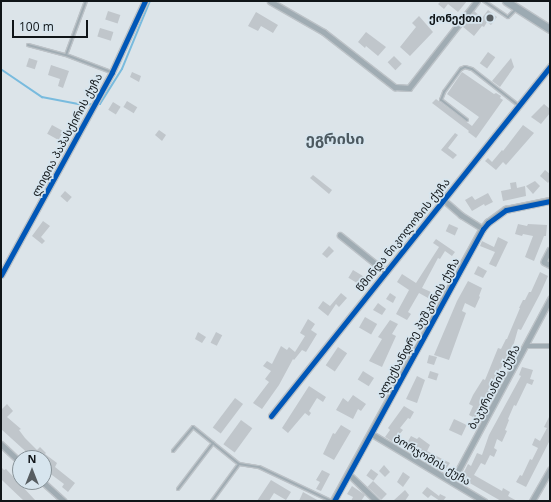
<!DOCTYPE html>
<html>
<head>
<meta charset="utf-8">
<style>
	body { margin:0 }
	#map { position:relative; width:551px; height:502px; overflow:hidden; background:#dce4e9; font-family:"Open Sans","Noto Sans Georgian",sans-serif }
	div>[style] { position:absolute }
	.stream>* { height:1.5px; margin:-0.75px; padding:0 0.75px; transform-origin:0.75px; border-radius:0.75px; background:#79bbde }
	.building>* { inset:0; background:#c0c6cb; transform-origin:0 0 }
	.roads { filter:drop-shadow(1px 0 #bcc2c7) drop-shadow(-1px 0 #bcc2c7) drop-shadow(0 1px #bcc2c7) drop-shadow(0 -1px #bcc2c7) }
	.service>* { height:2px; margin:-1px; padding:0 1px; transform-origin:1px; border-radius:1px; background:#a0acb3 }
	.minor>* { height:4.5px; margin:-2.25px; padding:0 2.25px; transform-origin:2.25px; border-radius:2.25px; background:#a0acb3 }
	.tertiary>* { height:5.5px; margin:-2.75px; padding:0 2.75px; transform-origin:2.75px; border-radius:2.75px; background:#a0acb3 }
	.trunk>* { height:7px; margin:-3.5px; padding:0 3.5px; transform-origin:3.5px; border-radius:3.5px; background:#9caab2 }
	.cycleway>* { height:5px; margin:-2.5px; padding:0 2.5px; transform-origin:2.5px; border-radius:2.5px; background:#0057b8 }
	.dots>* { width:11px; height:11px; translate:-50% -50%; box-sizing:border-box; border:2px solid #d7e5ee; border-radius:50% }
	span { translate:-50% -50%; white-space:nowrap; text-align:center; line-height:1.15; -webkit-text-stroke:3.5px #d7e5ee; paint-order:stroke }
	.poi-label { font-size:11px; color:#101518; font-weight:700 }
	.right { translate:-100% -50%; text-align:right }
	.street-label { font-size:11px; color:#101518 }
	.district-label { font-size:15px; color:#4c5960; font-weight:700 }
	.frame { position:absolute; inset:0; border:2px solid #101518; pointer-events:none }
	.north { position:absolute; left:12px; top:450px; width:40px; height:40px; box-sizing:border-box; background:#d7e5ee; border:1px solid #879298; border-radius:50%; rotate:0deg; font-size:11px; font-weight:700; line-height:16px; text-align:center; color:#101518 }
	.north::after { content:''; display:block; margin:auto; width:14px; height:18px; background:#575d61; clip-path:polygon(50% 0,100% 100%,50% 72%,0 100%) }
	.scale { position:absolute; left:12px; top:20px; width:76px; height:18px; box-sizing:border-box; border:2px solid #101518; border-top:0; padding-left:5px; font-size:12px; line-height:14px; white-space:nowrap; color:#101518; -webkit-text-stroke:3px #d7e5ee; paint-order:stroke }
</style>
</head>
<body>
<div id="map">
	<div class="stream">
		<div style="left:1px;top:69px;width:50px;rotate:34.3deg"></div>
		<div style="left:42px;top:97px;width:42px;rotate:11deg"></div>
		<div style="left:83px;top:105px;width:10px;rotate:-6deg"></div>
		<div style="left:97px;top:104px;width:3px"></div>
		<div style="left:100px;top:104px;width:41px;rotate:-57.8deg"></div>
		<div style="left:122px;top:69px;width:74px;rotate:-67.6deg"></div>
	</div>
	<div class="building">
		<div style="clip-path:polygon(441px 1px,467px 1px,458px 12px,448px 4px,444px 9px,438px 4px)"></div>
		<div style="clip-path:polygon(488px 10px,497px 17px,491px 25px,487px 22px,484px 27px,482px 26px,474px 36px,462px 26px,474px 11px,482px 18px)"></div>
		<div style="left:108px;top:11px;width:13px;height:9px;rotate:18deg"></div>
		<div style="clip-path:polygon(256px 12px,278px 25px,273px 33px,261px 26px,258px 31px,248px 26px)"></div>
		<div style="clip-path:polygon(419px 16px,433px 32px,410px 56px,400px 47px,416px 27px,412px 23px)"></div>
		<div style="left:100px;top:28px;width:14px;height:9px;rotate:17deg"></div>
		<div style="clip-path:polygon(366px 32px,386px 47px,378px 56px,366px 46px,365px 48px,358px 42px)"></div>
		<div style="left:488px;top:52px;width:9px;height:14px;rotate:36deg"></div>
		<div style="left:394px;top:56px;width:11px;height:9px;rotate:45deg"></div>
		<div style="left:29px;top:58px;width:9px;height:9px;rotate:18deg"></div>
		<div style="clip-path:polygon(511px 58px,514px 67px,500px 87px,492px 81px)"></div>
		<div style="clip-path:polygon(51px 65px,69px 71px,63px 88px,58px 86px,60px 79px,48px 75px)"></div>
		<div style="clip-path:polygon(132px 72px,141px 76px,139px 82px,130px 77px)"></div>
		<div style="clip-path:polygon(462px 72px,494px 94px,496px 93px,501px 96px,500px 98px,503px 100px,476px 138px,468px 132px,469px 131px,432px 103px,436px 99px,472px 126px,479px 117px,447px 94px)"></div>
		<div style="left:127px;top:101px;width:12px;height:7px;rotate:31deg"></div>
		<div style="left:113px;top:102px;width:9px;height:9px;rotate:32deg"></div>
		<div style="clip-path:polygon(544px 104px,550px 109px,550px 113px,541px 124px,531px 117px)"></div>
		<div style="left:52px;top:125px;width:13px;height:10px;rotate:29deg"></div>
		<div style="clip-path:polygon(523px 125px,534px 133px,506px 165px,503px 162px,496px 170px,485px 161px,488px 158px,492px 162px,502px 150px,503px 151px)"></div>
		<div style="clip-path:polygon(159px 130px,166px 135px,162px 141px,155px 135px)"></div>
		<div style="clip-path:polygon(455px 133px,458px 135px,448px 148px,457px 155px,453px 159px,441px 150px)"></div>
		<div style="clip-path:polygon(545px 170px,550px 174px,550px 180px,548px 183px,540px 176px)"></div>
		<div style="clip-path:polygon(313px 175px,332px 190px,329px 194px,310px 178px)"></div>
		<div style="clip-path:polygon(535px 181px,540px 186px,533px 194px,526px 186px)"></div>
		<div style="clip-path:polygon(516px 182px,517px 188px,525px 186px,526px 196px,503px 201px,501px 191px,511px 189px,510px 183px)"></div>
		<div style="left:65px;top:191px;width:9px;height:7px;rotate:41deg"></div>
		<div style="clip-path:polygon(488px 193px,493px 202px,485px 206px,484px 204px,472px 211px,465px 200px,472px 196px,475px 200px)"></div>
		<div style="clip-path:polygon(43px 221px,50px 226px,41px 237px,45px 241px,42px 244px,32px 236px)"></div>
		<div style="left:449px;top:224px;width:10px;height:8px;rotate:24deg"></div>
		<div style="clip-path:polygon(518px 224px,527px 226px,528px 224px,547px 225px,546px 236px,544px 236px,534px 261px,525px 257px,533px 236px,523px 234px,522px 236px,515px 234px)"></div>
		<div style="clip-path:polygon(498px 237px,508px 242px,496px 267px,489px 264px,495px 252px,480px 246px,482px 241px,494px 247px)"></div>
		<div style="clip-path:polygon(436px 239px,455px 252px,452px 256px,445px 251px,440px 259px,438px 258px,422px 288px,431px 292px,428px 298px,419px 293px,408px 312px,411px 314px,407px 320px,396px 314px,409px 290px,397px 282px,402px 274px,416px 283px,439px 247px,433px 243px)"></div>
		<div style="clip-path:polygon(329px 246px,334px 251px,327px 258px,322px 254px)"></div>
		<div style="clip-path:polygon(478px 266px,487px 271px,483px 278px,474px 274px)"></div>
		<div style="left:353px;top:270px;width:12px;height:9px;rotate:31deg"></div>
		<div style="clip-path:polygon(540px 272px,548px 276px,540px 294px,521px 330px,518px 329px,514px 343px,475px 418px,469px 415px,473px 406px,469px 404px,473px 395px,483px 379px,485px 380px,498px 348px,501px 349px,506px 339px,507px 339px,520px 308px,519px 308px,523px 300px,525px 300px,529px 292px,531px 292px)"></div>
		<div style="clip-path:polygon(468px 281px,482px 288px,479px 296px,480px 297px,475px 308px,465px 303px,462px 311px,466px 313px,449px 360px,434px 355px,457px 301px)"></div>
		<div style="clip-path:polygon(341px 293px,347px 298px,339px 307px,336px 304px,328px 316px,318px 308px,323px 301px,330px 306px)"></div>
		<div style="clip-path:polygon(390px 293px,396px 297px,393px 303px,386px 299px)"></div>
		<div style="clip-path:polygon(378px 303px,386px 309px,382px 315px,373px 310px)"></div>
		<div style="left:365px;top:317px;width:14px;height:12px;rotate:30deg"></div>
		<div style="clip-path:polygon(308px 319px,315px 324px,311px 330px,317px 334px,306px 352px,302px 350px,294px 360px,293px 359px,279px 385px,262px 409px,253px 403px,269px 382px,265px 379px,271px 371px,263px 366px,267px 361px,272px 364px,281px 346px,287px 350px,289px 347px,295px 352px,305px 336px,300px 333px)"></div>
		<div style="clip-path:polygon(390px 320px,398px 324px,392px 334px,396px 336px,382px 367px,369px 361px,382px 339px,378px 337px)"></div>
		<div style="clip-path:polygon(198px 332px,206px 337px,202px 343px,195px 339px)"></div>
		<div style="left:216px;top:332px;width:7px;height:12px;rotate:27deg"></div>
		<div style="left:338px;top:347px;width:11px;height:22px;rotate:34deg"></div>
		<div style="clip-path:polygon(429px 355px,437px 357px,434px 365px,427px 363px)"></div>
		<div style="clip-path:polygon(522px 367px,533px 370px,530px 379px,534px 380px,532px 385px,527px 383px,516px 406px,514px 405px,508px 419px,509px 420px,505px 430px,507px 431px,502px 442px,497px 439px,494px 448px,497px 450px,494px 457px,490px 455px,485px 465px,481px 463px,474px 475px,502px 491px,503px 488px,510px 492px,508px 496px,517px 501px,501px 501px,461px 478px,468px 464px,471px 466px,477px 453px,482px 455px,489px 435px,521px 376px,519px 375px)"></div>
		<div style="left:363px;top:371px;width:13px;height:10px;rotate:32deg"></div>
		<div style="left:430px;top:371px;width:9px;height:7px;rotate:18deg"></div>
		<div style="clip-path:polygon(417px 376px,425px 380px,417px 403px,406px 399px)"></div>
		<div style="clip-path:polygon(309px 386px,326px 397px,323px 402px,317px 398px,309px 411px,311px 413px,309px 416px,305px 413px,288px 433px,282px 428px)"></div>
		<div style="clip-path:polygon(353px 395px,366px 404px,361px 411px,358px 409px,353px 419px,336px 410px,343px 398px,348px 402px)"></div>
		<div style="left:235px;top:398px;width:10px;height:37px;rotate:37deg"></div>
		<div style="clip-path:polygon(7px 404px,13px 411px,7px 417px,21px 429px,19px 430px,25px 438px,37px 450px,40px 447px,46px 453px,45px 454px,57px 463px,55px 467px,75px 483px,68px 492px,62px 487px,64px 484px,44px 469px,44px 458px,33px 458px,1px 429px,1px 410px)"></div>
		<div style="clip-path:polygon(404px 406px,414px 412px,410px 419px,408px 418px,400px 428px,403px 430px,393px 442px,385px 437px,390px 430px,388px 428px)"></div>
		<div style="clip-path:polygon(550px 415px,550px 440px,526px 487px,516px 482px,520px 475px,522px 476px,530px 459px,532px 460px,538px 448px,532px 445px,535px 438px,540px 441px,547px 428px,544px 427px)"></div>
		<div style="left:454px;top:419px;width:14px;height:12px;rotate:25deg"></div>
		<div style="left:241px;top:420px;width:14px;height:30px;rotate:36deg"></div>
		<div style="clip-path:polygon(341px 425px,351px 431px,334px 460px,323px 454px,333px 433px,335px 434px)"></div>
		<div style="clip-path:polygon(411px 436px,417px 439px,419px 437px,430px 445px,427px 451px,450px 463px,446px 469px,404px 448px)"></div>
		<div style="clip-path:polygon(384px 465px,390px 472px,385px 477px,379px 471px)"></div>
		<div style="clip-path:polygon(1px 467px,4px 470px,6px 469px,36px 501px,24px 501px,4px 482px,1px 479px)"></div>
		<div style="left:371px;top:469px;width:9px;height:8px;rotate:36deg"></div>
		<div style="clip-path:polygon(322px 470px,330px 474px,321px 491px,316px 489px,320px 482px,316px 480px)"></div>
		<div style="clip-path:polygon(403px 472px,410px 477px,403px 487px,397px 482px)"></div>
		<div style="clip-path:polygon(271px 480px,291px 492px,286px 500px,274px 493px,269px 501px,257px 501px)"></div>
		<div style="left:373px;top:481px;width:19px;height:8px;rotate:43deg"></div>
		<div style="clip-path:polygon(352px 486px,365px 495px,361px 501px,351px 501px,353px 497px,347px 494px)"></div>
		<div style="clip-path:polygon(427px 487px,439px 496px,440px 494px,446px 497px,443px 501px,440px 501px,431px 495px,428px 498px,422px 493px)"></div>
		<div style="clip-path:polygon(405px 490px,409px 495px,405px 501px,393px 501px)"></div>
		<div style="clip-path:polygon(303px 492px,319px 501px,299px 501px)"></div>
	</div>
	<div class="roads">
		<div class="service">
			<div style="left:484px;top:1px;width:29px;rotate:34deg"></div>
			<div style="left:508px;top:17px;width:10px;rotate:-45deg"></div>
			<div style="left:28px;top:45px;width:39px;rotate:15deg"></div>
			<div style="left:66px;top:55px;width:48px;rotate:20.7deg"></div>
			<div style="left:66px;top:55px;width:58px;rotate:-69.7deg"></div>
			<div style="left:467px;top:120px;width:33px;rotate:-142deg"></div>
			<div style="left:441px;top:100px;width:9px;rotate:-69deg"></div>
			<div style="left:444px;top:92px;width:29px;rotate:-54deg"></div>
			<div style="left:461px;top:69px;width:4px;rotate:-27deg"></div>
			<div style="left:465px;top:67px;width:7px;rotate:16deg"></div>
			<div style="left:472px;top:69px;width:58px;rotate:38deg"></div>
			<div style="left:173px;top:451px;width:31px;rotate:-50deg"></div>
			<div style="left:193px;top:427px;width:59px;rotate:38.8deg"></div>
			<div style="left:239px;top:464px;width:20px;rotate:9deg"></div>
			<div style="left:259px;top:467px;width:80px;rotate:25.3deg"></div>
			<div style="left:178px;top:489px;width:58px;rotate:-52.7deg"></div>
			<div style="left:212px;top:501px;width:46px;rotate:-53.9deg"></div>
		</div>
		<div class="minor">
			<div style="left:270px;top:1px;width:62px;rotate:29.9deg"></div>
			<div style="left:324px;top:32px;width:90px;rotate:37.8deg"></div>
			<div style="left:395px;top:87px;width:14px;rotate:4deg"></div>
			<div style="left:409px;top:88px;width:110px;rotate:-52deg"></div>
			<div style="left:444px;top:200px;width:23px;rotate:41deg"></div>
			<div style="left:461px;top:215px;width:26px;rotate:32deg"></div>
			<div style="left:340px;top:235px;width:59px;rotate:38.8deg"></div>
			<div style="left:550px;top:250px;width:13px;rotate:117deg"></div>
			<div style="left:544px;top:262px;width:7px;rotate:27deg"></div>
			<div style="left:1px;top:275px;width:231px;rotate:-61.3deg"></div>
			<div style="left:112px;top:72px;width:78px;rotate:-65.1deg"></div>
			<div style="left:526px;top:346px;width:24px"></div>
			<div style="left:271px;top:416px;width:448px;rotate:-51.4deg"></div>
			<div style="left:372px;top:434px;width:131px;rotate:30.9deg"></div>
			<div style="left:1px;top:444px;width:26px;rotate:43deg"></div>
			<div style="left:349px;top:474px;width:39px;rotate:44deg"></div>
			<div style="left:43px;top:482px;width:28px;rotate:42deg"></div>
			<div style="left:452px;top:482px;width:208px;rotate:-61.8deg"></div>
			<div style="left:532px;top:501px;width:36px;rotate:-60deg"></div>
		</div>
		<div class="tertiary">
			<div style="left:334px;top:501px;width:310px;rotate:-61.3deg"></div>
			<div style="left:483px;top:229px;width:8px;rotate:-50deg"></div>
			<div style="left:488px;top:223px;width:22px;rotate:-36deg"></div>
			<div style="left:506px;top:210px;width:45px;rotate:-11.6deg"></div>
		</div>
		<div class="trunk">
			<div style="left:506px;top:1px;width:52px;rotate:32.5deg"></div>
		</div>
	</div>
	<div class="cycleway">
		<div style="left:1px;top:275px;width:231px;rotate:-61.3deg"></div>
		<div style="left:112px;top:72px;width:78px;rotate:-65.1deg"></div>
		<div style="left:271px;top:416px;width:448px;rotate:-51.4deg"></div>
		<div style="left:334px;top:501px;width:310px;rotate:-61.3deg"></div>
		<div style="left:483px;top:229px;width:8px;rotate:-50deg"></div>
		<div style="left:488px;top:223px;width:22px;rotate:-36deg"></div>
		<div style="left:506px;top:210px;width:45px;rotate:-11.6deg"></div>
	</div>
	<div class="dots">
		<div style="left:490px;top:18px;background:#575d61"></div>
	</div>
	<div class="poi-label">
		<span class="right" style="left:482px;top:18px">ქონექთი</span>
	</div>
	<div class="street-label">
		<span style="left:67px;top:135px;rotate:-62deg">ლიდია პაპასქირის ქუჩა</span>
		<span style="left:403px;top:235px;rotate:-51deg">წმინდა ნიკოლოზის ქუჩა</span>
		<span style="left:418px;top:328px;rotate:-61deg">ალექსანდრე პუშკინის ქუჩა</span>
		<span style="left:494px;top:387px;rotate:-61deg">ბაკურიანის ქუჩა</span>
		<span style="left:432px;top:460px;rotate:31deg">ბორჯომის ქუჩა</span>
	</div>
	<div class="district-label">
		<span style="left:335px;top:139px">ეგრისი</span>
	</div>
	<div class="frame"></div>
	<div class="north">N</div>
	<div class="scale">100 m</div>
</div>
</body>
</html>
